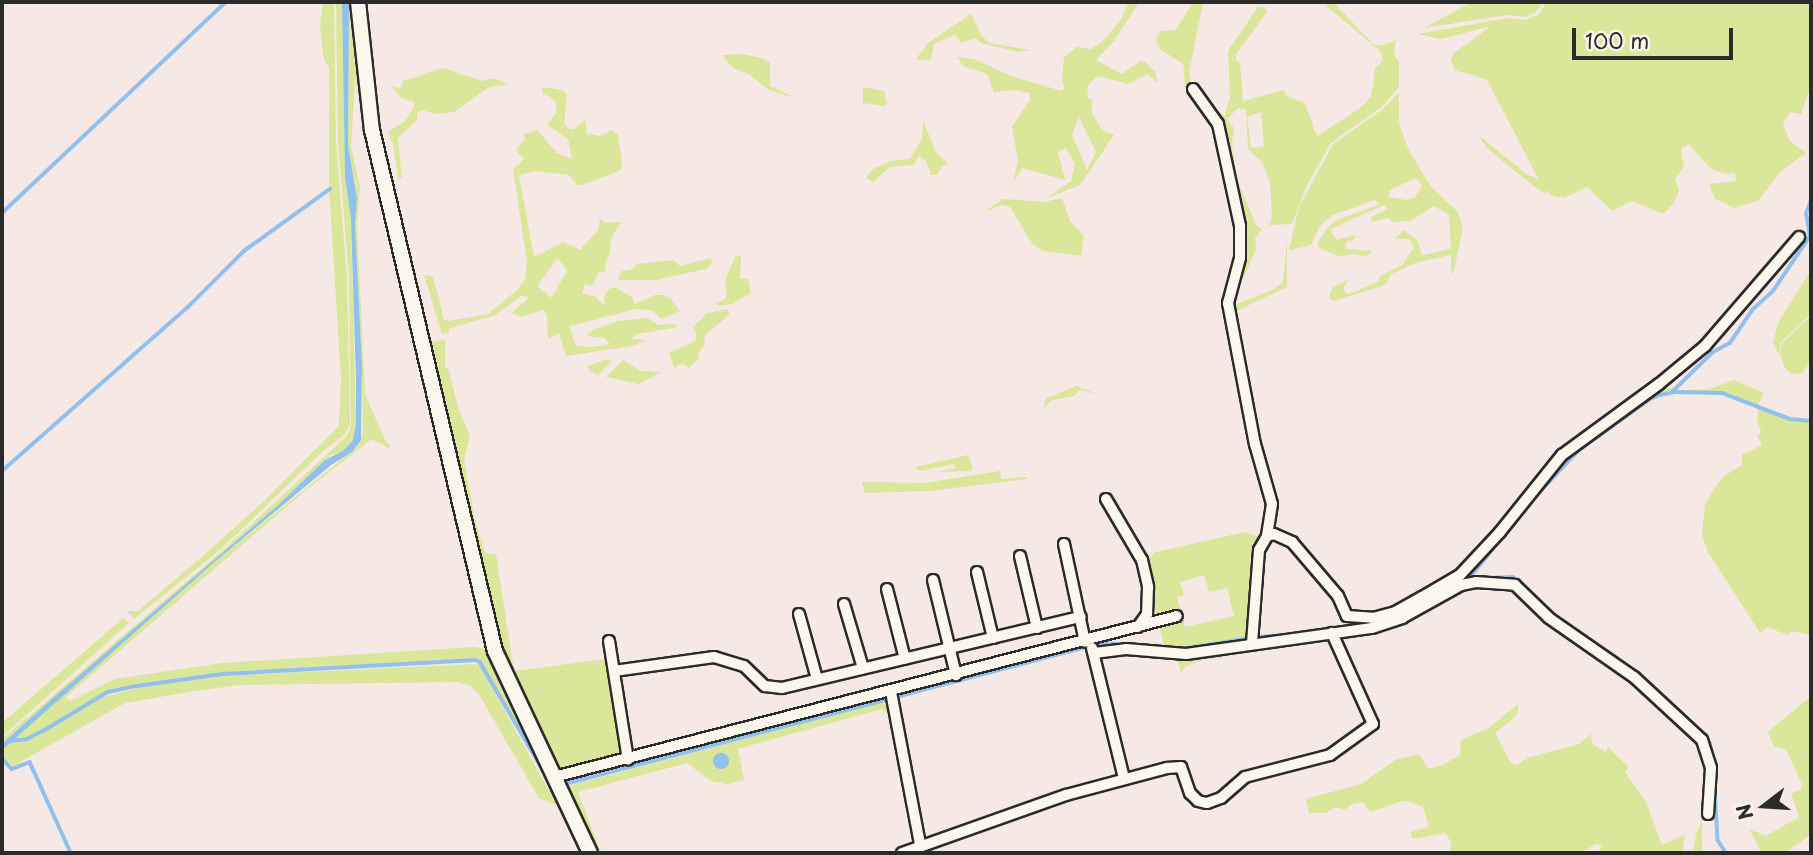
<!DOCTYPE html>
<html>
<head>
<meta charset="utf-8">
<style>
	body { margin:0 }
	#map { position:relative; width:1813px; height:855px; overflow:hidden; background:#f6e9e5; font-family:"Playpen Sans",sans-serif }
	div>[style] { position:absolute }
	.green>* { inset:0; background:#dae699 }
	.water>* { inset:0; background:#90c0eb }
	.round { border-radius:50% }
	.stream>* { height:3.5px; margin:-1.75px; padding:0 1.75px; transform-origin:1.75px; border-radius:1.75px; background:#90c0eb }
	.roads { filter:drop-shadow(2px 0 #2b2b2b) drop-shadow(-2px 0 #2b2b2b) drop-shadow(0 2px #2b2b2b) drop-shadow(0 -2px #2b2b2b) }
	.minor>* { height:10px; margin:-5px; padding:0 5px; transform-origin:5px; border-radius:5px; background:#fbf7ec }
	.tertiary>* { height:14px; margin:-7px; padding:0 7px; transform-origin:7px; border-radius:7px; background:#fbf7ec }
	span { translate:-50% -50%; white-space:nowrap; text-align:center; line-height:1.15; -webkit-text-stroke:6px #fbf7ec; paint-order:stroke }
	.frame { position:absolute; inset:0; border:4px solid #2b2b2b; pointer-events:none }
	.north { position:absolute; left:1729px; top:771px; width:70px; height:70px; -webkit-text-stroke:5px #fbf7ec; paint-order:stroke; rotate:253deg; font-size:19px; font-weight:700; line-height:28px; text-align:center; color:#2b2b2b }
	.north::after { content:''; display:block; margin:auto; width:24px; height:32px; background:#2b2b2b; clip-path:polygon(50% 0,100% 100%,50% 72%,0 100%) }
	.scale { position:absolute; left:1572px; top:28px; width:161px; height:32px; box-sizing:border-box; border:4px solid #2b2b2b; border-top:0; padding-left:9px; font-size:21px; line-height:24px; white-space:nowrap; color:#2b2b2b; -webkit-text-stroke:5px #fbf7ec; paint-order:stroke }
</style>
</head>
<body>
<div id="map">
	<div class="green">
		<div style="clip-path:polygon(323px 2px,334px 2px,336px 142px,347px 278px,350px 425px,345px 434px,323px 451px,220px 550px,134px 619px,127px 611px,138px 611px,197px 561px,263px 502px,339px 426px,341px 378px,329px 187px,329px 68px,324px 60px,320px 26px)"></div>
		<div style="clip-path:polygon(336px 2px,342px 2px,345px 176px,351px 220px,356px 424px,353px 440px,343px 451px,331px 455px,277px 506px,2px 744px,2px 739px,222px 551px,347px 436px,351px 425px,349px 278px,338px 142px)"></div>
		<div style="clip-path:polygon(evenodd,349px 2px,355px 2px,357px 46px,491px 652px,551px 785px,478px 659px,224px 672px,111px 689px,43px 729px,27px 737px,13px 739px,211px 565px,357px 447px,363px 432px,362px 366px,355px 224px,356px 189px,348px 145px,349px 2px,355px 77px,376px 187px,486px 649px,474px 647px,222px 663px,115px 679px,70px 701px,66px 697px,306px 490px,372px 439px,389px 448px,391px 446px,385px 440px,365px 394px,357px 226px,360px 187px,351px 147px,355px 77px)"></div>
		<div style="clip-path:polygon(evenodd,1129px 2px,1139px 2px,1114px 41px,1096px 60px,1122px 74px,1141px 61px,1145px 62px,1155px 71px,1158px 83px,1148px 74px,1128px 84px,1098px 76px,1089px 84px,1087px 88px,1088px 98px,1092px 99px,1092px 113px,1102px 130px,1114px 135px,1080px 185px,1045px 199px,1071px 181px,1075px 164px,1066px 148px,1058px 152px,1065px 180px,1022px 168px,1013px 183px,1018px 161px,1012px 127px,1030px 100px,1029px 93px,1016px 90px,994px 92px,987px 74px,963px 66px,957px 57px,974px 59px,1011px 76px,1062px 91px,1065px 87px,1062px 82px,1064px 57px,1077px 47px,1091px 49px,1102px 42px,1120px 21px,1129px 2px,1079px 117px,1096px 152px,1087px 170px,1072px 135px,1079px 117px)"></div>
		<div style="clip-path:polygon(1193px 2px,1203px 2px,1189px 72px,1192px 89px,1201px 106px,1185px 88px,1183px 64px,1160px 49px,1156px 40px,1160px 31px,1176px 30px)"></div>
		<div style="clip-path:polygon(evenodd,1322px 2px,1333px 2px,1373px 44px,1381px 46px,1396px 40px,1394px 55px,1399px 61px,1399px 87px,1383px 106px,1331px 143px,1306px 187px,1292px 224px,1269px 225px,1272px 218px,1270px 183px,1262px 162px,1248px 149px,1246px 110px,1238px 108px,1227px 119px,1234px 128px,1232px 146px,1238px 182px,1256px 225px,1262px 229px,1255px 238px,1256px 249px,1245px 275px,1241px 283px,1235px 286px,1242px 259px,1228px 162px,1204px 101px,1225px 116px,1230px 97px,1228px 51px,1258px 7px,1265px 7px,1267px 12px,1236px 54px,1236px 60px,1240px 63px,1243px 101px,1283px 90px,1288px 97px,1305px 103px,1317px 136px,1359px 109px,1371px 97px,1375px 69px,1383px 60px,1380px 51px,1322px 2px,1261px 112px,1264px 146px,1251px 148px,1247px 117px,1261px 112px)"></div>
		<div style="clip-path:polygon(1472px 2px,1536px 4px,1543px 2px,1535px 13px,1525px 17px,1507px 15px,1424px 28px)"></div>
		<div style="clip-path:polygon(1547px 2px,1811px 2px,1811px 86px,1801px 114px,1790px 112px,1783px 124px,1789px 140px,1806px 153px,1780px 172px,1759px 200px,1735px 208px,1715px 199px,1709px 184px,1736px 181px,1735px 173px,1725px 174px,1710px 168px,1689px 144px,1681px 149px,1684px 167px,1675px 179px,1679px 191px,1673px 204px,1663px 214px,1632px 201px,1612px 211px,1587px 187px,1564px 198px,1549px 195px,1551px 190px,1546px 193px,1540px 191px,1489px 150px,1481px 140px,1481px 137px,1525px 173px,1539px 180px,1487px 80px,1455px 70px,1451px 60px,1453px 54px,1491px 26px,1442px 39px,1418px 34px,1508px 18px,1525px 20px,1538px 15px)"></div>
		<div style="clip-path:polygon(971px 14px,981px 35px,989px 43px,1030px 50px,1019px 52px,981px 43px,975px 38px,961px 43px,955px 35px,934px 44px,931px 60px,916px 59px,928px 43px)"></div>
		<div style="clip-path:polygon(742px 54px,762px 58px,770px 63px,770px 86px,796px 98px,769px 90px,749px 74px,733px 68px,722px 55px)"></div>
		<div style="clip-path:polygon(443px 68px,482px 81px,493px 78px,508px 84px,489px 87px,454px 112px,436px 114px,423px 110px,417px 113px,417px 120px,398px 138px,402px 178px,398px 179px,393px 144px,388px 132px,405px 121px,414px 107px,414px 102px,401px 98px,392px 86px,401px 89px,403px 81px)"></div>
		<div style="clip-path:polygon(evenodd,543px 87px,562px 90px,567px 94px,564px 124px,570px 129px,574px 129px,585px 120px,587px 134px,600px 136px,612px 130px,618px 135px,622px 162px,621px 170px,583px 185px,577px 185px,569px 175px,535px 171px,519px 175px,534px 257px,563px 242px,580px 250px,598px 230px,600px 219px,605px 223px,621px 222px,612px 236px,609px 255px,605px 265px,606px 272px,599px 272px,592px 286px,585px 284px,582px 293px,596px 297px,605px 306px,604px 297px,609px 289px,614px 287px,632px 297px,635px 304px,655px 295px,663px 295px,670px 298px,680px 311px,662px 319px,651px 310px,636px 309px,570px 326px,575px 345px,590px 347px,610px 344px,604px 338px,586px 336px,595px 329px,618px 321px,648px 318px,658px 325px,673px 324px,679px 327px,637px 334px,630px 339px,647px 340px,632px 346px,566px 356px,559px 333px,548px 339px,547px 315px,543px 310px,521px 317px,511px 313px,529px 298px,522px 295px,496px 315px,450px 328px,448px 333px,442px 334px,424px 275px,433px 276px,444px 320px,449px 321px,488px 314px,517px 290px,525px 279px,527px 262px,513px 169px,524px 159px,516px 150px,525px 139px,524px 134px,537px 130px,557px 153px,572px 159px,568px 139px,547px 125px,557px 111px,555px 101px,542px 92px,543px 87px,558px 258px,567px 271px,551px 298px,537px 286px,558px 258px)"></div>
		<div style="clip-path:polygon(863px 87px,884px 91px,887px 103px,885px 106px,863px 103px)"></div>
		<div style="clip-path:polygon(evenodd,1399px 92px,1399px 123px,1408px 149px,1431px 187px,1458px 212px,1463px 228px,1454px 271px,1451px 274px,1451px 255px,1415px 263px,1391px 274px,1385px 285px,1334px 301px,1329px 298px,1332px 288px,1349px 279px,1343px 289px,1346px 294px,1352px 293px,1379px 281px,1380px 276px,1402px 265px,1414px 248px,1410px 239px,1395px 239px,1404px 230px,1417px 240px,1422px 255px,1451px 249px,1449px 215px,1434px 206px,1410px 221px,1393px 222px,1387px 218px,1372px 222px,1371px 217px,1388px 209px,1384px 205px,1333px 228px,1331px 232px,1337px 240px,1355px 235px,1355px 239px,1346px 242px,1345px 249px,1373px 251px,1365px 257px,1356px 254px,1338px 256px,1319px 248px,1318px 242px,1328px 227px,1337px 220px,1380px 204px,1374px 200px,1333px 215px,1319px 227px,1311px 245px,1289px 250px,1299px 207px,1333px 144px,1383px 109px,1399px 92px,1416px 178px,1422px 186px,1415px 197px,1407px 200px,1388px 197px,1390px 190px,1416px 178px)"></div>
		<div style="clip-path:polygon(923px 121px,936px 152px,949px 165px,943px 165px,937px 175px,931px 175px,926px 161px,919px 156px,914px 165px,890px 167px,873px 182px,866px 178px,873px 169px,890px 161px,910px 159px,922px 139px)"></div>
		<div style="clip-path:polygon(1062px 198px,1070px 221px,1084px 236px,1081px 256px,1043px 251px,1032px 244px,1010px 207px,1002px 205px,984px 212px,1003px 199px,1045px 202px)"></div>
		<div style="clip-path:polygon(1287px 241px,1287px 287px,1232px 313px,1230px 304px,1235px 305px,1274px 289px,1283px 282px)"></div>
		<div style="clip-path:polygon(741px 256px,740px 279px,748px 279px,751px 293px,732px 304px,718px 306px,716px 303px,725px 299px,727px 291px,725px 281px,735px 257px)"></div>
		<div style="clip-path:polygon(711px 258px,713px 261px,706px 269px,656px 280px,618px 280px,621px 271px,633px 269px,637px 264px,674px 260px,680px 266px)"></div>
		<div style="clip-path:polygon(1811px 270px,1811px 314px,1781px 342px,1779px 355px,1773px 343px,1778px 323px)"></div>
		<div style="clip-path:polygon(728px 309px,729px 315px,705px 335px,704px 346px,698px 353px,700px 357px,689px 368px,682px 363px,674px 368px,669px 353px,695px 341px,697px 336px,693px 327px,707px 313px)"></div>
		<div style="clip-path:polygon(1811px 316px,1811px 361px,1802px 373px,1792px 374px,1785px 368px,1780px 356px,1782px 343px)"></div>
		<div style="clip-path:polygon(445px 339px,445px 366px,449px 371px,458px 408px,470px 436px,464px 460px,475px 520px,485px 553px,496px 554px,514px 671px,606px 659px,624px 746px,618px 757px,567px 770px,554px 767px,500px 656px,427px 343px)"></div>
		<div style="clip-path:polygon(608px 359px,611px 362px,598px 375px,590px 371px,588px 366px)"></div>
		<div style="clip-path:polygon(623px 360px,640px 371px,661px 372px,639px 384px,606px 377px)"></div>
		<div style="clip-path:polygon(1734px 380px,1764px 393px,1758px 406px,1723px 392px,1675px 391px,1709px 389px)"></div>
		<div style="clip-path:polygon(1076px 386px,1099px 394px,1080px 390px,1074px 396px,1052px 400px,1043px 409px,1046px 399px)"></div>
		<div style="clip-path:polygon(1661px 387px,1675px 389px,1649px 398px,1578px 451px,1527px 505px,1470px 577px,1373px 622px,1347px 625px,1344px 610px,1373px 619px,1460px 575px,1562px 455px)"></div>
		<div style="clip-path:polygon(1758px 407px,1790px 419px,1811px 422px,1811px 635px,1791px 631px,1787px 635px,1768px 627px,1760px 633px,1708px 552px,1702px 535px,1705px 505px,1715px 487px,1724px 476px,1742px 465px,1742px 455px,1762px 445px,1758px 437px,1761px 431px,1757px 421px)"></div>
		<div style="clip-path:polygon(968px 455px,973px 469px,969px 471px,939px 472px,955px 468px,955px 464px,919px 471px,915px 467px)"></div>
		<div style="clip-path:polygon(1000px 471px,1001px 479px,1027px 477px,1027px 479px,929px 491px,865px 493px,862px 482px,924px 483px)"></div>
		<div style="clip-path:polygon(1245px 532px,1259px 537px,1252px 564px,1249px 636px,1174px 649px,1164px 646px,1159px 624px,1183px 619px,1185px 627px,1234px 616px,1227px 588px,1209px 592px,1204px 575px,1180px 582px,1184px 595px,1177px 597px,1181px 612px,1157px 618px,1145px 561px,1156px 552px)"></div>
		<div style="clip-path:polygon(123px 618px,129px 623px,2px 737px,2px 723px)"></div>
		<div style="clip-path:polygon(1100px 653px,1221px 654px,1223px 658px,1204px 659px,1186px 666px,1181px 673px,1178px 662px,1172px 659px,1122px 655px,1111px 655px,1103px 660px,1128px 774px,1098px 656px)"></div>
		<div style="clip-path:polygon(476px 664px,480px 666px,549px 791px,555px 790px,585px 853px,580px 853px,557px 805px,539px 798px,478px 693px,469px 685px,457px 682px,239px 685px,183px 693px,125px 703px,13px 766px,2px 755px,2px 750px,8px 743px,29px 740px,102px 697px,137px 688px,224px 676px)"></div>
		<div style="clip-path:polygon(889px 694px,563px 782px,565px 787px,890px 700px,894px 718px,882px 709px,738px 749px,744px 780px,727px 784px,711px 781px,687px 763px,578px 792px,601px 853px,592px 853px,557px 778px)"></div>
		<div style="clip-path:polygon(1811px 696px,1811px 834px,1786px 853px,1762px 853px,1749px 829px,1766px 836px,1799px 817px,1791px 793px,1801px 790px,1802px 784px,1786px 749px,1774px 747px,1768px 732px)"></div>
		<div style="clip-path:polygon(1518px 704px,1518px 712px,1513px 719px,1495px 733px,1511px 763px,1516px 765px,1527px 758px,1579px 744px,1591px 734px,1592px 744px,1606px 752px,1608px 747px,1629px 767px,1625px 772px,1646px 802px,1662px 845px,1685px 835px,1682px 853px,1598px 853px,1602px 845px,1596px 844px,1580px 853px,1450px 853px,1451px 842px,1445px 833px,1413px 839px,1410px 832px,1429px 827px,1423px 807px,1411px 802px,1403px 801px,1370px 812px,1363px 802px,1350px 805px,1346px 810px,1335px 807px,1326px 813px,1309px 813px,1306px 799px,1361px 784px,1395px 760px,1419px 754px,1428px 769px,1442px 765px,1460px 755px,1461px 740px,1489px 728px)"></div>
		<div style="clip-path:polygon(1702px 819px,1702px 853px,1693px 853px,1696px 835px)"></div>
	</div>
	<div class="water">
		<div style="clip-path:polygon(342px 2px,349px 2px,348px 145px,357px 198px,355px 224px,362px 366px,361px 440px,352px 452px,331px 465px,211px 565px,2px 750px,2px 744px,54px 697px,277px 506px,325px 460px,343px 451px,353px 440px,356px 424px,356px 379px,351px 220px,345px 176px)"></div>
		<div class="round" style="left:713px;top:753px;width:16px;height:16px"></div>
	</div>
	<div class="stream">
		<div style="left:2px;top:213px;width:308px;rotate:-43.3deg"></div>
		<div style="left:1672px;top:392px;width:57px;rotate:-44.3deg"></div>
		<div style="left:1713px;top:352px;width:19px;rotate:-28deg"></div>
		<div style="left:1730px;top:343px;width:40px;rotate:-56deg"></div>
		<div style="left:1752px;top:310px;width:28px;rotate:-42deg"></div>
		<div style="left:1773px;top:291px;width:66px;rotate:-56.1deg"></div>
		<div style="left:1810px;top:236px;width:22px;rotate:-100deg"></div>
		<div style="left:1806px;top:214px;width:15px;rotate:-70deg"></div>
		<div style="left:2px;top:471px;width:248px;rotate:-41.4deg"></div>
		<div style="left:188px;top:307px;width:79px;rotate:-45deg"></div>
		<div style="left:244px;top:251px;width:106px;rotate:-35.8deg"></div>
		<div style="left:1533px;top:499px;width:66px;rotate:-46.8deg"></div>
		<div style="left:1578px;top:451px;width:89px;rotate:-35.8deg"></div>
		<div style="left:1650px;top:399px;width:11px;rotate:-22deg"></div>
		<div style="left:1660px;top:395px;width:15px;rotate:-11deg"></div>
		<div style="left:1675px;top:392px;width:47px;rotate:1.2deg"></div>
		<div style="left:1722px;top:393px;width:73px;rotate:20.9deg"></div>
		<div style="left:1790px;top:419px;width:21px;rotate:5deg"></div>
		<div style="left:1471px;top:576px;width:45px;rotate:-51.3deg"></div>
		<div style="left:1464px;top:579px;width:49px;rotate:-2.3deg"></div>
		<div style="left:1513px;top:577px;width:16px;rotate:43deg"></div>
		<div style="left:1329px;top:630px;width:34px;rotate:-10deg"></div>
		<div style="left:1257px;top:637px;width:26px;rotate:-4deg"></div>
		<div style="left:1097px;top:643px;width:54px;rotate:3.2deg"></div>
		<div style="left:1183px;top:649px;width:68px;rotate:-9.3deg"></div>
		<div style="left:896px;top:697px;width:197px;rotate:-14.7deg"></div>
		<div style="left:1698px;top:730px;width:9px;rotate:32deg"></div>
		<div style="left:1706px;top:735px;width:9px;rotate:63deg"></div>
		<div style="left:1710px;top:743px;width:26px;rotate:77deg"></div>
		<div style="left:11px;top:741px;width:16px;rotate:-7deg"></div>
		<div style="left:27px;top:739px;width:18px;rotate:-27deg"></div>
		<div style="left:43px;top:731px;width:76px;rotate:-31deg"></div>
		<div style="left:108px;top:692px;width:30px;rotate:-12deg"></div>
		<div style="left:137px;top:686px;width:88px;rotate:-7.9deg"></div>
		<div style="left:224px;top:674px;width:252px;rotate:-3.2deg"></div>
		<div style="left:476px;top:660px;width:4px;rotate:27deg"></div>
		<div style="left:480px;top:662px;width:145px;rotate:59.7deg"></div>
		<div style="left:2px;top:758px;width:15px;rotate:48deg"></div>
		<div style="left:12px;top:769px;width:19px;rotate:-21deg"></div>
		<div style="left:30px;top:762px;width:100px;rotate:65.7deg"></div>
		<div style="left:565px;top:784px;width:335px;rotate:-14.7deg"></div>
		<div style="left:1715px;top:787px;width:53px;rotate:86.8deg"></div>
		<div style="left:1718px;top:840px;width:15px;rotate:58deg"></div>
	</div>
	<div class="roads">
		<div class="minor">
			<div style="left:1193px;top:89px;width:43px;rotate:54.5deg"></div>
			<div style="left:1218px;top:124px;width:104px;rotate:77.8deg"></div>
			<div style="left:1240px;top:226px;width:32px;rotate:90deg"></div>
			<div style="left:1240px;top:258px;width:47px;rotate:104.9deg"></div>
			<div style="left:1228px;top:303px;width:144px;rotate:79.2deg"></div>
			<div style="left:1255px;top:444px;width:62px;rotate:74.2deg"></div>
			<div style="left:1272px;top:504px;width:32px;rotate:99deg"></div>
			<div style="left:1106px;top:499px;width:71px;rotate:59.5deg"></div>
			<div style="left:1142px;top:560px;width:28px;rotate:77deg"></div>
			<div style="left:1148px;top:587px;width:27px;rotate:92deg"></div>
			<div style="left:1147px;top:614px;width:16px;rotate:125deg"></div>
			<div style="left:1064px;top:544px;width:100px;rotate:77.9deg"></div>
			<div style="left:1020px;top:556px;width:74px;rotate:76.7deg"></div>
			<div style="left:977px;top:572px;width:68px;rotate:76.4deg"></div>
			<div style="left:933px;top:580px;width:98px;rotate:76.4deg"></div>
			<div style="left:887px;top:589px;width:72px;rotate:75.6deg"></div>
			<div style="left:844px;top:604px;width:67px;rotate:73.5deg"></div>
			<div style="left:799px;top:614px;width:67px;rotate:74.5deg"></div>
			<div style="left:609px;top:641px;width:120px;rotate:80.9deg"></div>
			<div style="left:1252px;top:643px;width:93px;rotate:-85.7deg"></div>
			<div style="left:1259px;top:550px;width:16px;rotate:-60deg"></div>
			<div style="left:1267px;top:536px;width:7px;rotate:-16deg"></div>
			<div style="left:1274px;top:534px;width:20px;rotate:24deg"></div>
			<div style="left:1292px;top:542px;width:71px;rotate:49.6deg"></div>
			<div style="left:1338px;top:596px;width:22px;rotate:66deg"></div>
			<div style="left:1347px;top:616px;width:26px;rotate:4deg"></div>
			<div style="left:1373px;top:618px;width:23px;rotate:-15deg"></div>
			<div style="left:1395px;top:612px;width:31px;rotate:-29deg"></div>
			<div style="left:1422px;top:597px;width:44px;rotate:-30.1deg"></div>
			<div style="left:1460px;top:575px;width:59px;rotate:-47.1deg"></div>
			<div style="left:1500px;top:532px;width:99px;rotate:-51.2deg"></div>
			<div style="left:1562px;top:455px;width:120px;rotate:-36.2deg"></div>
			<div style="left:1659px;top:384px;width:60px;rotate:-39.6deg"></div>
			<div style="left:1705px;top:346px;width:144px;rotate:-49.2deg"></div>
			<div style="left:1092px;top:648px;width:134px;rotate:76.2deg"></div>
			<div style="left:1094px;top:653px;width:32px;rotate:-7deg"></div>
			<div style="left:1126px;top:649px;width:60px;rotate:4.8deg"></div>
			<div style="left:1186px;top:654px;width:188px;rotate:-8deg"></div>
			<div style="left:1372px;top:628px;width:32px;rotate:-18deg"></div>
			<div style="left:1402px;top:618px;width:68px;rotate:-29.2deg"></div>
			<div style="left:1461px;top:585px;width:15px;rotate:-11deg"></div>
			<div style="left:1476px;top:582px;width:39px;rotate:4deg"></div>
			<div style="left:1515px;top:585px;width:47px;rotate:44.1deg"></div>
			<div style="left:1549px;top:618px;width:103px;rotate:34.8deg"></div>
			<div style="left:1634px;top:677px;width:93px;rotate:42.8deg"></div>
			<div style="left:1702px;top:740px;width:29px;rotate:72deg"></div>
			<div style="left:1711px;top:768px;width:46px;rotate:93.7deg"></div>
			<div style="left:614px;top:671px;width:101px;rotate:-8deg"></div>
			<div style="left:714px;top:657px;width:31px;rotate:17deg"></div>
			<div style="left:744px;top:666px;width:29px;rotate:44deg"></div>
			<div style="left:765px;top:686px;width:17px;rotate:7deg"></div>
			<div style="left:782px;top:688px;width:307px;rotate:-13.4deg"></div>
			<div style="left:891px;top:692px;width:155px;rotate:79.2deg"></div>
			<div style="left:554px;top:777px;width:643px;rotate:-14.49deg"></div>
			<div style="left:902px;top:853px;width:174px;rotate:-19.5deg"></div>
			<div style="left:1066px;top:795px;width:105px;rotate:-15deg"></div>
			<div style="left:1167px;top:768px;width:14px;rotate:-4deg"></div>
			<div style="left:1181px;top:767px;width:28px;rotate:71deg"></div>
			<div style="left:1190px;top:793px;width:11px;rotate:45deg"></div>
			<div style="left:1198px;top:801px;width:9px;rotate:13deg"></div>
			<div style="left:1207px;top:803px;width:15px;rotate:-20deg"></div>
			<div style="left:1221px;top:798px;width:32px;rotate:-41deg"></div>
			<div style="left:1245px;top:777px;width:88px;rotate:-14.5deg"></div>
			<div style="left:1330px;top:755px;width:53px;rotate:-35.8deg"></div>
			<div style="left:1373px;top:724px;width:100px;rotate:-114.3deg"></div>
		</div>
		<div class="tertiary">
			<div style="left:358px;top:2px;width:129px;rotate:83.8deg"></div>
			<div style="left:372px;top:130px;width:535px;rotate:76.72deg"></div>
			<div style="left:495px;top:651px;width:223px;rotate:64.8deg"></div>
		</div>
	</div>
	<div class="frame"></div>
	<div class="north">N</div>
	<div class="scale">100 m</div>
</div>
</body>
</html>
